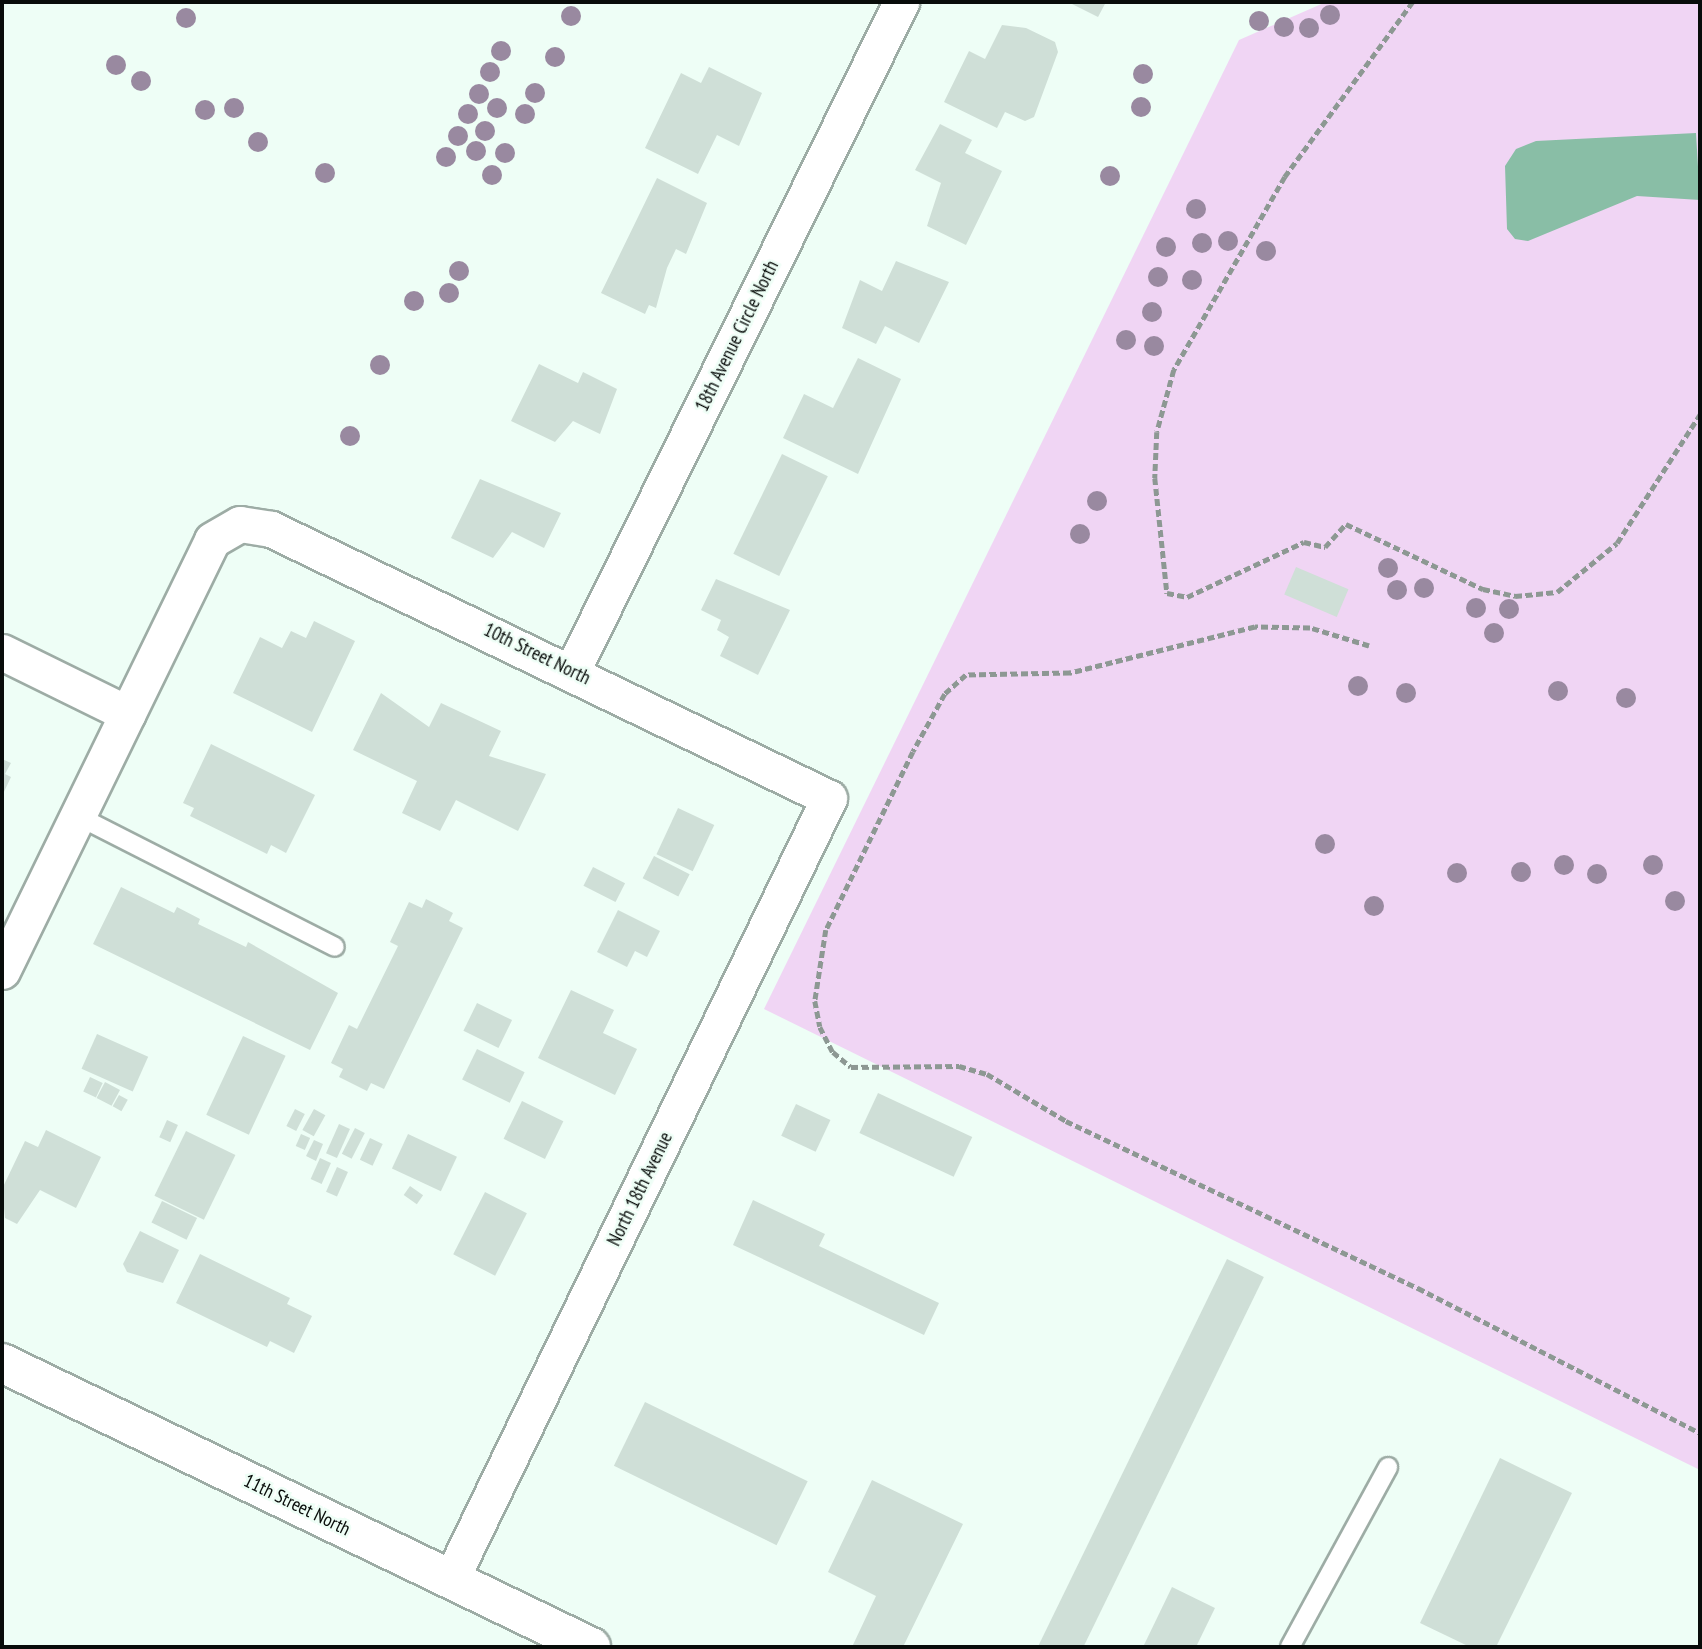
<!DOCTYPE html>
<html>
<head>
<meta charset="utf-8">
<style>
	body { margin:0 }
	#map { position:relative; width:1702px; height:1649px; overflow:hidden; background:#eefef6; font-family:"PT Sans Narrow",sans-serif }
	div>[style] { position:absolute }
	.green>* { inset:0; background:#f0d5f4 }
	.water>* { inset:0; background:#89bea6 }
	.building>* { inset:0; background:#cfdfd7; transform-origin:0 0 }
	.path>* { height:4.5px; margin-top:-2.25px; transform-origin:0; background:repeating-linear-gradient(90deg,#8d9893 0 7px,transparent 0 10.5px) }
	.roads { filter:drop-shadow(2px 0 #9daca5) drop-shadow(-2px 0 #9daca5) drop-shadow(0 2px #9daca5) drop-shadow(0 -2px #9daca5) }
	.service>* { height:18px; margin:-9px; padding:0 9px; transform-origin:9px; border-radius:9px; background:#fff }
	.minor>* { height:35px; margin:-17.5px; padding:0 17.5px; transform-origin:17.5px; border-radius:17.5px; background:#fff }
	.tertiary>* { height:38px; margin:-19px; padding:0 19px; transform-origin:19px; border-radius:19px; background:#fff }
	.trees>* { width:20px; height:20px; margin:-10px; border-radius:50%; background:#9989a0 }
	span { translate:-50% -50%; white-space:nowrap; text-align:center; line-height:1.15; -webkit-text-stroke:5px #eefef6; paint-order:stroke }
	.street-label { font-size:19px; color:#080c0a }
	.frame { position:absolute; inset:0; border:4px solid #080c0a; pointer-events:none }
</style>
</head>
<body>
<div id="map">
	<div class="green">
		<div style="clip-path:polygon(1326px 2px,1700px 2px,1700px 1470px,764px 1009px,1239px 40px)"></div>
	</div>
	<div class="water">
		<div style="clip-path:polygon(1696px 133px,1700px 200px,1637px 196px,1528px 241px,1515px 239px,1507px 229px,1505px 166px,1516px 149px,1536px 141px)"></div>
	</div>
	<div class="building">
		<div style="clip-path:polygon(1068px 2px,1106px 2px,1098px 17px)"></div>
		<div style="clip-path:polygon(1002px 25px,1026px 28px,1055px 42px,1058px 52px,1034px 117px,1025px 121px,1005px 112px,997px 128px,944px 102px,969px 51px,985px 59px)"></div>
		<div style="clip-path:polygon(709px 67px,762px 93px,739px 146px,717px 135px,698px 174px,645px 148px,681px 73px,701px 83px)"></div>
		<div style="clip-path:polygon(940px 124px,972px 140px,965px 153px,1002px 171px,966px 245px,927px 226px,941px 183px,915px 170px)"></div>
		<div style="clip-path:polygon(657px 178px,707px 203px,686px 254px,676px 249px,667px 268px,656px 308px,649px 305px,645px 314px,601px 293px)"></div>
		<div style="clip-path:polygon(896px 261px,949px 282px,919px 343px,885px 326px,876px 344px,842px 328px,860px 280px,882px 291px)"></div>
		<div style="clip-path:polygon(858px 358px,901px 379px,858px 474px,783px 438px,804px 394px,833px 408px)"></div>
		<div style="clip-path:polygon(539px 364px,578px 383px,583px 372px,617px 389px,600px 434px,573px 421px,555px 442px,511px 421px)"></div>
		<div style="left:782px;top:454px;width:51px;height:111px;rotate:26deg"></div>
		<div style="clip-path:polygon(480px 479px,561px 513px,544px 548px,512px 532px,493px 558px,451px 538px)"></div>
		<div style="left:1296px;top:567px;width:57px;height:30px;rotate:23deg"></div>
		<div style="clip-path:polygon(716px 579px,790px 610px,758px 675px,720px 656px,729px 637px,717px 630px,721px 620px,701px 610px)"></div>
		<div style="clip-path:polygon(314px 621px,355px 641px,312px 732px,233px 693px,260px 637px,282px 648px,291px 631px,306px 638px)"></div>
		<div style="clip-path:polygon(381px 693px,429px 727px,441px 703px,501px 731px,489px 756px,546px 774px,518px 831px,456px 800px,440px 831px,402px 813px,417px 781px,353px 750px)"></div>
		<div style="clip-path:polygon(211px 744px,315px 795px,286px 853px,271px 845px,267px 854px,190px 816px,194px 808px,183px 803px)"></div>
		<div style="clip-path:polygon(2px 759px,11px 763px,5px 774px,11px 777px,2px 796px)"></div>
		<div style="left:678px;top:808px;width:40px;height:51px;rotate:25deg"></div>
		<div style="left:654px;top:856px;width:40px;height:25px;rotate:27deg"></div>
		<div style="left:593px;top:867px;width:36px;height:21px;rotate:27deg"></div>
		<div style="clip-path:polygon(121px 887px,174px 913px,177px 907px,200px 919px,198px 924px,246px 947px,248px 942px,338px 993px,310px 1050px,93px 944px)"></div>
		<div style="clip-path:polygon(426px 899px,453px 913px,449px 921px,463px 928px,384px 1089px,371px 1083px,367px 1091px,339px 1077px,343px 1069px,331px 1063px,349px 1025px,357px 1029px,398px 946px,390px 942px,409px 902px,422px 908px)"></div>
		<div style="clip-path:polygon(618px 910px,660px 931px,647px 957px,635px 951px,627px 967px,597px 952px)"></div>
		<div style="clip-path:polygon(571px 990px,614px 1010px,603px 1033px,637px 1049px,615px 1095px,538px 1058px)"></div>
		<div style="left:477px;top:1003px;width:39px;height:31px;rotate:26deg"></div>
		<div style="left:97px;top:1034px;width:56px;height:38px;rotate:24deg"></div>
		<div style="left:243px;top:1036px;width:47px;height:87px;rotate:25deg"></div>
		<div style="left:477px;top:1049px;width:53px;height:34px;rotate:26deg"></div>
		<div style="left:90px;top:1077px;width:14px;height:16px;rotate:25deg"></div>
		<div style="left:105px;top:1082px;width:17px;height:18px;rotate:28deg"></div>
		<div style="left:878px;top:1093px;width:104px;height:44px;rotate:25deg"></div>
		<div style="left:119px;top:1095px;width:10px;height:13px;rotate:29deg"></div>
		<div style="left:522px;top:1101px;width:46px;height:42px;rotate:26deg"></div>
		<div style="left:796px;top:1104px;width:38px;height:35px;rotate:25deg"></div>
		<div style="left:295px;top:1109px;width:11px;height:19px;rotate:27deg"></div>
		<div style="left:314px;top:1109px;width:13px;height:24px;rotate:29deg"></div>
		<div style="left:167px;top:1120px;width:12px;height:19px;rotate:24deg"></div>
		<div style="left:339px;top:1124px;width:12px;height:32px;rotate:24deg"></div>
		<div style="left:355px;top:1128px;width:11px;height:29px;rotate:27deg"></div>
		<div style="clip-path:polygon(46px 1130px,101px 1157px,76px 1208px,40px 1190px,17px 1224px,5px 1218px,2px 1189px,25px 1141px,38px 1147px)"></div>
		<div style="left:186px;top:1131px;width:55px;height:72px;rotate:26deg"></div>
		<div style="left:301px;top:1134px;width:10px;height:13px;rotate:24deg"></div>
		<div style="left:408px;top:1134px;width:54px;height:38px;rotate:25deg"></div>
		<div style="left:370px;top:1138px;width:14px;height:24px;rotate:25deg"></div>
		<div style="clip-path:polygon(314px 1140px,323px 1144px,316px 1161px,306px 1156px)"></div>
		<div style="left:320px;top:1158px;width:12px;height:23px;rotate:24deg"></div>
		<div style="left:337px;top:1167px;width:12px;height:27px;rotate:24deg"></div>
		<div style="left:410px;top:1186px;width:16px;height:11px;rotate:35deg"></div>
		<div style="left:485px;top:1192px;width:47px;height:70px;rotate:27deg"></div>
		<div style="clip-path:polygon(753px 1200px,825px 1234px,819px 1246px,939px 1303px,924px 1335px,733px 1245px)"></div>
		<div style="left:162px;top:1201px;width:39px;height:24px;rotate:26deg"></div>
		<div style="clip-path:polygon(140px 1231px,179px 1250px,163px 1283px,127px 1272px,123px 1264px)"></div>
		<div style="clip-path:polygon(200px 1254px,290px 1298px,287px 1304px,312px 1316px,294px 1353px,270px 1341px,267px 1347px,176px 1303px)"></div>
		<div style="left:1227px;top:1259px;width:41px;height:434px;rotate:26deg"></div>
		<div style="left:645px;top:1402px;width:181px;height:71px;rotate:26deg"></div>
		<div style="clip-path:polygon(1500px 1458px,1572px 1493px,1496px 1647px,1470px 1647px,1420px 1623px)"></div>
		<div style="clip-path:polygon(872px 1480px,963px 1524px,903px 1647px,852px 1647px,876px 1596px,828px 1572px)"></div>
		<div style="clip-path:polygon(1172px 1587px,1215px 1608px,1196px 1647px,1143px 1647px)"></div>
	</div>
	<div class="path">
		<div style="left:1413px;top:2px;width:217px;rotate:126.2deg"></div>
		<div style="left:1285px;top:177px;width:223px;rotate:119.9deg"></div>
		<div style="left:1174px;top:370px;width:64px;rotate:105.3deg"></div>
		<div style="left:1157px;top:432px;width:46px;rotate:92.5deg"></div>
		<div style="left:1155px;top:478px;width:116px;rotate:84deg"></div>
		<div style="left:1167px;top:593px;width:20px;rotate:11deg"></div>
		<div style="left:1187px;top:597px;width:129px;rotate:-25.2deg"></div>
		<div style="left:1304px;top:542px;width:22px;rotate:13deg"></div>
		<div style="left:1325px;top:547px;width:31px;rotate:-48deg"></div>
		<div style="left:1346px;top:524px;width:152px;rotate:25.4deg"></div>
		<div style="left:1483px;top:589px;width:33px;rotate:12deg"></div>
		<div style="left:1515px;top:596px;width:42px;rotate:-5.4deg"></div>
		<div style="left:1557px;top:592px;width:77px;rotate:-39.2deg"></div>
		<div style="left:1617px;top:543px;width:153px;rotate:-57.2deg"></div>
		<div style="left:1369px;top:646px;width:62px;rotate:-163deg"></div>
		<div style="left:1310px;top:628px;width:55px;rotate:-179deg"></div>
		<div style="left:1255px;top:627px;width:191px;rotate:166deg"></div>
		<div style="left:1070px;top:673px;width:104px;rotate:178.9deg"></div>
		<div style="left:966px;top:675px;width:28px;rotate:138deg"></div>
		<div style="left:945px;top:694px;width:66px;rotate:118.9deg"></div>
		<div style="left:913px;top:752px;width:198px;rotate:116deg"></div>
		<div style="left:826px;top:930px;width:72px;rotate:98.8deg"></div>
		<div style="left:815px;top:1001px;width:26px;rotate:79deg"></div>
		<div style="left:820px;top:1027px;width:28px;rotate:63deg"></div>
		<div style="left:833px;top:1052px;width:23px;rotate:40deg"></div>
		<div style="left:851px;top:1067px;width:108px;rotate:-0.5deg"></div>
		<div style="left:959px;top:1066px;width:29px;rotate:16deg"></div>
		<div style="left:987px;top:1074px;width:92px;rotate:30.7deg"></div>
		<div style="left:1066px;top:1121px;width:390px;rotate:25.4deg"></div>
		<div style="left:1418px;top:1288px;width:317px;rotate:27.2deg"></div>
	</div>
	<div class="roads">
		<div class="service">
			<div style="left:78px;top:816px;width:288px;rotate:27deg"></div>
			<div style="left:1290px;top:1647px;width:205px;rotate:-61.4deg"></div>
		</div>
		<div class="minor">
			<div style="left:2px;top:652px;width:140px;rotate:26.2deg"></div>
			<div style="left:572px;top:671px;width:746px;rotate:-63.81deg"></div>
			<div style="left:2px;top:971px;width:479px;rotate:-64deg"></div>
			<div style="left:212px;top:540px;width:32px;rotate:-30deg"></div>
			<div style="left:240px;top:524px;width:31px;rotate:9deg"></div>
			<div style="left:271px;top:529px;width:619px;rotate:25.74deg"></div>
			<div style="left:829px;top:798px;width:868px;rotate:115.83deg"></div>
		</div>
		<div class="tertiary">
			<div style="left:2px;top:1363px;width:654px;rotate:25.74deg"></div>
		</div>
	</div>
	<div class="trees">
		<div style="left:1330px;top:15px"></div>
		<div style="left:571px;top:16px"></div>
		<div style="left:186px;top:18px"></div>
		<div style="left:1259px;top:21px"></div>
		<div style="left:1284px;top:27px"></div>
		<div style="left:1309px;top:28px"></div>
		<div style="left:501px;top:51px"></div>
		<div style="left:555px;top:57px"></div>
		<div style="left:116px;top:65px"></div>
		<div style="left:490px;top:72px"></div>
		<div style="left:1143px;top:74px"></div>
		<div style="left:141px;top:81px"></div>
		<div style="left:535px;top:93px"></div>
		<div style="left:479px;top:94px"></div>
		<div style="left:1141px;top:107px"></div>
		<div style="left:234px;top:108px"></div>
		<div style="left:497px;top:108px"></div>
		<div style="left:205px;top:110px"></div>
		<div style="left:468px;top:114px"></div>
		<div style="left:525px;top:114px"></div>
		<div style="left:485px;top:131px"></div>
		<div style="left:458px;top:136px"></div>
		<div style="left:258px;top:142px"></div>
		<div style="left:476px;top:151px"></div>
		<div style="left:505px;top:153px"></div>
		<div style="left:446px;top:157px"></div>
		<div style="left:325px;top:173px"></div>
		<div style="left:492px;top:175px"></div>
		<div style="left:1110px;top:176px"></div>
		<div style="left:1196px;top:209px"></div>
		<div style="left:1228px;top:241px"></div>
		<div style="left:1202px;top:243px"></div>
		<div style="left:1166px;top:247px"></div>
		<div style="left:1266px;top:251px"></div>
		<div style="left:459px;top:271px"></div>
		<div style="left:1158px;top:277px"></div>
		<div style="left:1192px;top:280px"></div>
		<div style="left:449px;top:293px"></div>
		<div style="left:414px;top:301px"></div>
		<div style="left:1152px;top:312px"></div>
		<div style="left:1126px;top:340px"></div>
		<div style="left:1154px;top:346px"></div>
		<div style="left:380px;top:365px"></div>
		<div style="left:350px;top:436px"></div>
		<div style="left:1097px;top:501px"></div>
		<div style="left:1080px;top:534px"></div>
		<div style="left:1388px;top:568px"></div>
		<div style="left:1424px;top:588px"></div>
		<div style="left:1397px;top:590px"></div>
		<div style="left:1476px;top:608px"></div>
		<div style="left:1509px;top:609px"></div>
		<div style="left:1494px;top:633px"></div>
		<div style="left:1358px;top:686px"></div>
		<div style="left:1558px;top:691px"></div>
		<div style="left:1406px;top:693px"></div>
		<div style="left:1626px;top:698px"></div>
		<div style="left:1325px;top:844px"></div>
		<div style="left:1564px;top:865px"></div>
		<div style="left:1653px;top:865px"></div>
		<div style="left:1521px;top:872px"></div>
		<div style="left:1457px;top:873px"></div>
		<div style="left:1597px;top:874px"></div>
		<div style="left:1675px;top:901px"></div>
		<div style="left:1374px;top:906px"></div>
	</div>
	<div class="street-label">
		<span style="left:737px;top:336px;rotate:-64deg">18th Avenue Circle North</span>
		<span style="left:537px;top:654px;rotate:26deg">10th Street North</span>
		<span style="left:640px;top:1189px;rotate:-64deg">North 18th Avenue</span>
		<span style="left:297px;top:1505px;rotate:26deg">11th Street North</span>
	</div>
	<div class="frame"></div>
</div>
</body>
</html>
